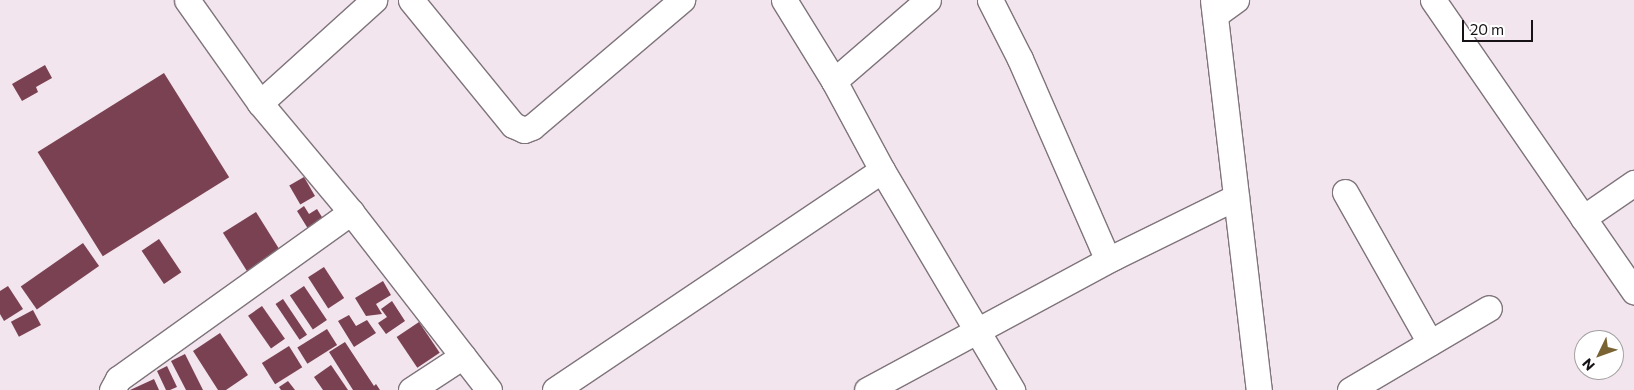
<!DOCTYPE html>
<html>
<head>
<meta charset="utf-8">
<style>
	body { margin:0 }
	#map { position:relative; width:1634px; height:390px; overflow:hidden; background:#f2e5ed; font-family:Commissioner,sans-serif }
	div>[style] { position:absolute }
	.building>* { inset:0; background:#7a4152; transform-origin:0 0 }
	.roads { filter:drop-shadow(1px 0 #7f747b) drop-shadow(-1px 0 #7f747b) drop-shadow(0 1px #7f747b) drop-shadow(0 -1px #7f747b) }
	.minor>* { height:25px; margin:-12.5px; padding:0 12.5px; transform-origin:12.5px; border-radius:12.5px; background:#fff }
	span { translate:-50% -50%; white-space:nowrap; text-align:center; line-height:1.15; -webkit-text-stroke:5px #fff; paint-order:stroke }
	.north { position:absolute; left:1574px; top:330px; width:50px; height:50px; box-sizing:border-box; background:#fff; border:1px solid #a2a0a1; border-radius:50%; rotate:228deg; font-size:14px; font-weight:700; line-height:20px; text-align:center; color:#171215 }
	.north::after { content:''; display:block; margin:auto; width:18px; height:22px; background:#796332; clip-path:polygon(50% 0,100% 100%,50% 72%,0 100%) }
	.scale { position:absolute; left:1462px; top:20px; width:71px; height:22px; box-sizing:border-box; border:2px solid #171215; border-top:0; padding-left:6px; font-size:15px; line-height:18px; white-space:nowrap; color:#171215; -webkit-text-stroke:4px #fff; paint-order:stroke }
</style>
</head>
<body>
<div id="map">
	<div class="building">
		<div style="clip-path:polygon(45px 65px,52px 78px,36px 87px,38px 92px,22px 101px,12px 84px)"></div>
		<div style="left:164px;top:73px;width:123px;height:149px;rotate:58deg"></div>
		<div style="left:304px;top:177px;width:22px;height:17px;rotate:60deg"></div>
		<div style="clip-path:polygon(304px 206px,309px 214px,317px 209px,325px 222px,310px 232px,297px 211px)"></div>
		<div style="left:256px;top:212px;width:49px;height:39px;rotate:58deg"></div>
		<div style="left:159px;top:239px;width:40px;height:21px;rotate:56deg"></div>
		<div style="left:83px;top:243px;width:28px;height:76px;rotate:55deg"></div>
		<div style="left:324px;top:267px;width:37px;height:19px;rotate:57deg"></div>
		<div style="clip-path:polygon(383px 281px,391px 295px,376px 304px,382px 314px,366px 316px,355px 298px)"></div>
		<div style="clip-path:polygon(8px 286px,23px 309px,4px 321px,0 314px,0 291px)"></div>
		<div style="left:304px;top:286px;width:41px;height:17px;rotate:56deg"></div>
		<div style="left:283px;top:299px;width:43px;height:9px;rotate:56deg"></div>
		<div style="clip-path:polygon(392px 301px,405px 321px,386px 334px,378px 323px,387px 317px,381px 309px)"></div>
		<div style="left:262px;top:306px;width:40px;height:17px;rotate:55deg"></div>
		<div style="left:33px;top:310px;width:17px;height:25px;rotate:62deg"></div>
		<div style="clip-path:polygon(349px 315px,356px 326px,367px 320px,376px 333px,354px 347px,338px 321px)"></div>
		<div style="left:419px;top:322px;width:37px;height:27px;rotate:56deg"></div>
		<div style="left:327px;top:329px;width:19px;height:35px;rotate:58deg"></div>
		<div style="clip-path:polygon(220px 333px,248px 375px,226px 390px,218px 390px,193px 351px)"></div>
		<div style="clip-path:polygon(345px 342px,374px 386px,376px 384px,380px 390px,353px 390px,329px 352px)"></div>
		<div style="left:289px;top:346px;width:25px;height:32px;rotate:58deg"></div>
		<div style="clip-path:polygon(185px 354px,203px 390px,186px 390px,171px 361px)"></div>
		<div style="clip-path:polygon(331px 365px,348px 390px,323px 390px,314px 377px)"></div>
		<div style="clip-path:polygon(167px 366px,177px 387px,170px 390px,166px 390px,157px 371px)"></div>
		<div style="clip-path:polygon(154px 379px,159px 390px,130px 390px)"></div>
		<div style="clip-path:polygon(288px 381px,295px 390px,281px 390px,279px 387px)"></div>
	</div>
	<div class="roads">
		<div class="minor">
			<div style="left:187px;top:0;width:126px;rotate:54.7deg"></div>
			<div style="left:260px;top:103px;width:142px;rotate:50.1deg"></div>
			<div style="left:351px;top:212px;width:225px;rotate:52.2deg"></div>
			<div style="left:411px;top:0;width:161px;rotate:50.8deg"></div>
			<div style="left:513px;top:125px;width:12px;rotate:24deg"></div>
			<div style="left:524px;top:130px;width:9px;rotate:-21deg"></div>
			<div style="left:532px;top:127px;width:197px;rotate:-40.3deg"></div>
			<div style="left:784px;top:0;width:95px;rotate:58.3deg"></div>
			<div style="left:834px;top:81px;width:101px;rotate:61.7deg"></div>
			<div style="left:882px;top:170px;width:256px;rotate:59.4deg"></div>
			<div style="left:990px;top:0;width:66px;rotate:63deg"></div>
			<div style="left:1020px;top:59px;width:219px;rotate:66.4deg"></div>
			<div style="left:1213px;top:0;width:393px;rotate:83.3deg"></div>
			<div style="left:1433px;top:0;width:354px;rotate:55.4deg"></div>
			<div style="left:1215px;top:15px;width:26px;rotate:-36deg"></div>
			<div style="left:834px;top:81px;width:124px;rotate:-40.8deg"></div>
			<div style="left:260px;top:103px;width:154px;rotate:-42.1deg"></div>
			<div style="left:1345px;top:192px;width:173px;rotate:60.6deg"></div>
			<div style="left:1583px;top:218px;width:62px;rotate:-34.5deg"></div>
			<div style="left:112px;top:390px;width:13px;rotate:-61deg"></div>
			<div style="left:118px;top:379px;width:287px;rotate:-35.6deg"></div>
			<div style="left:411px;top:390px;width:62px;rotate:-33.2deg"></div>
			<div style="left:555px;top:390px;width:394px;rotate:-33.9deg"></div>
			<div style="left:867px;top:390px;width:281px;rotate:-28.3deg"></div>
			<div style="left:1114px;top:257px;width:136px;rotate:-26.2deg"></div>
			<div style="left:1350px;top:390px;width:161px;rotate:-30.5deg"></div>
		</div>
	</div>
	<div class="north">N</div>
	<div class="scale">20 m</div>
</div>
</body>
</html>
